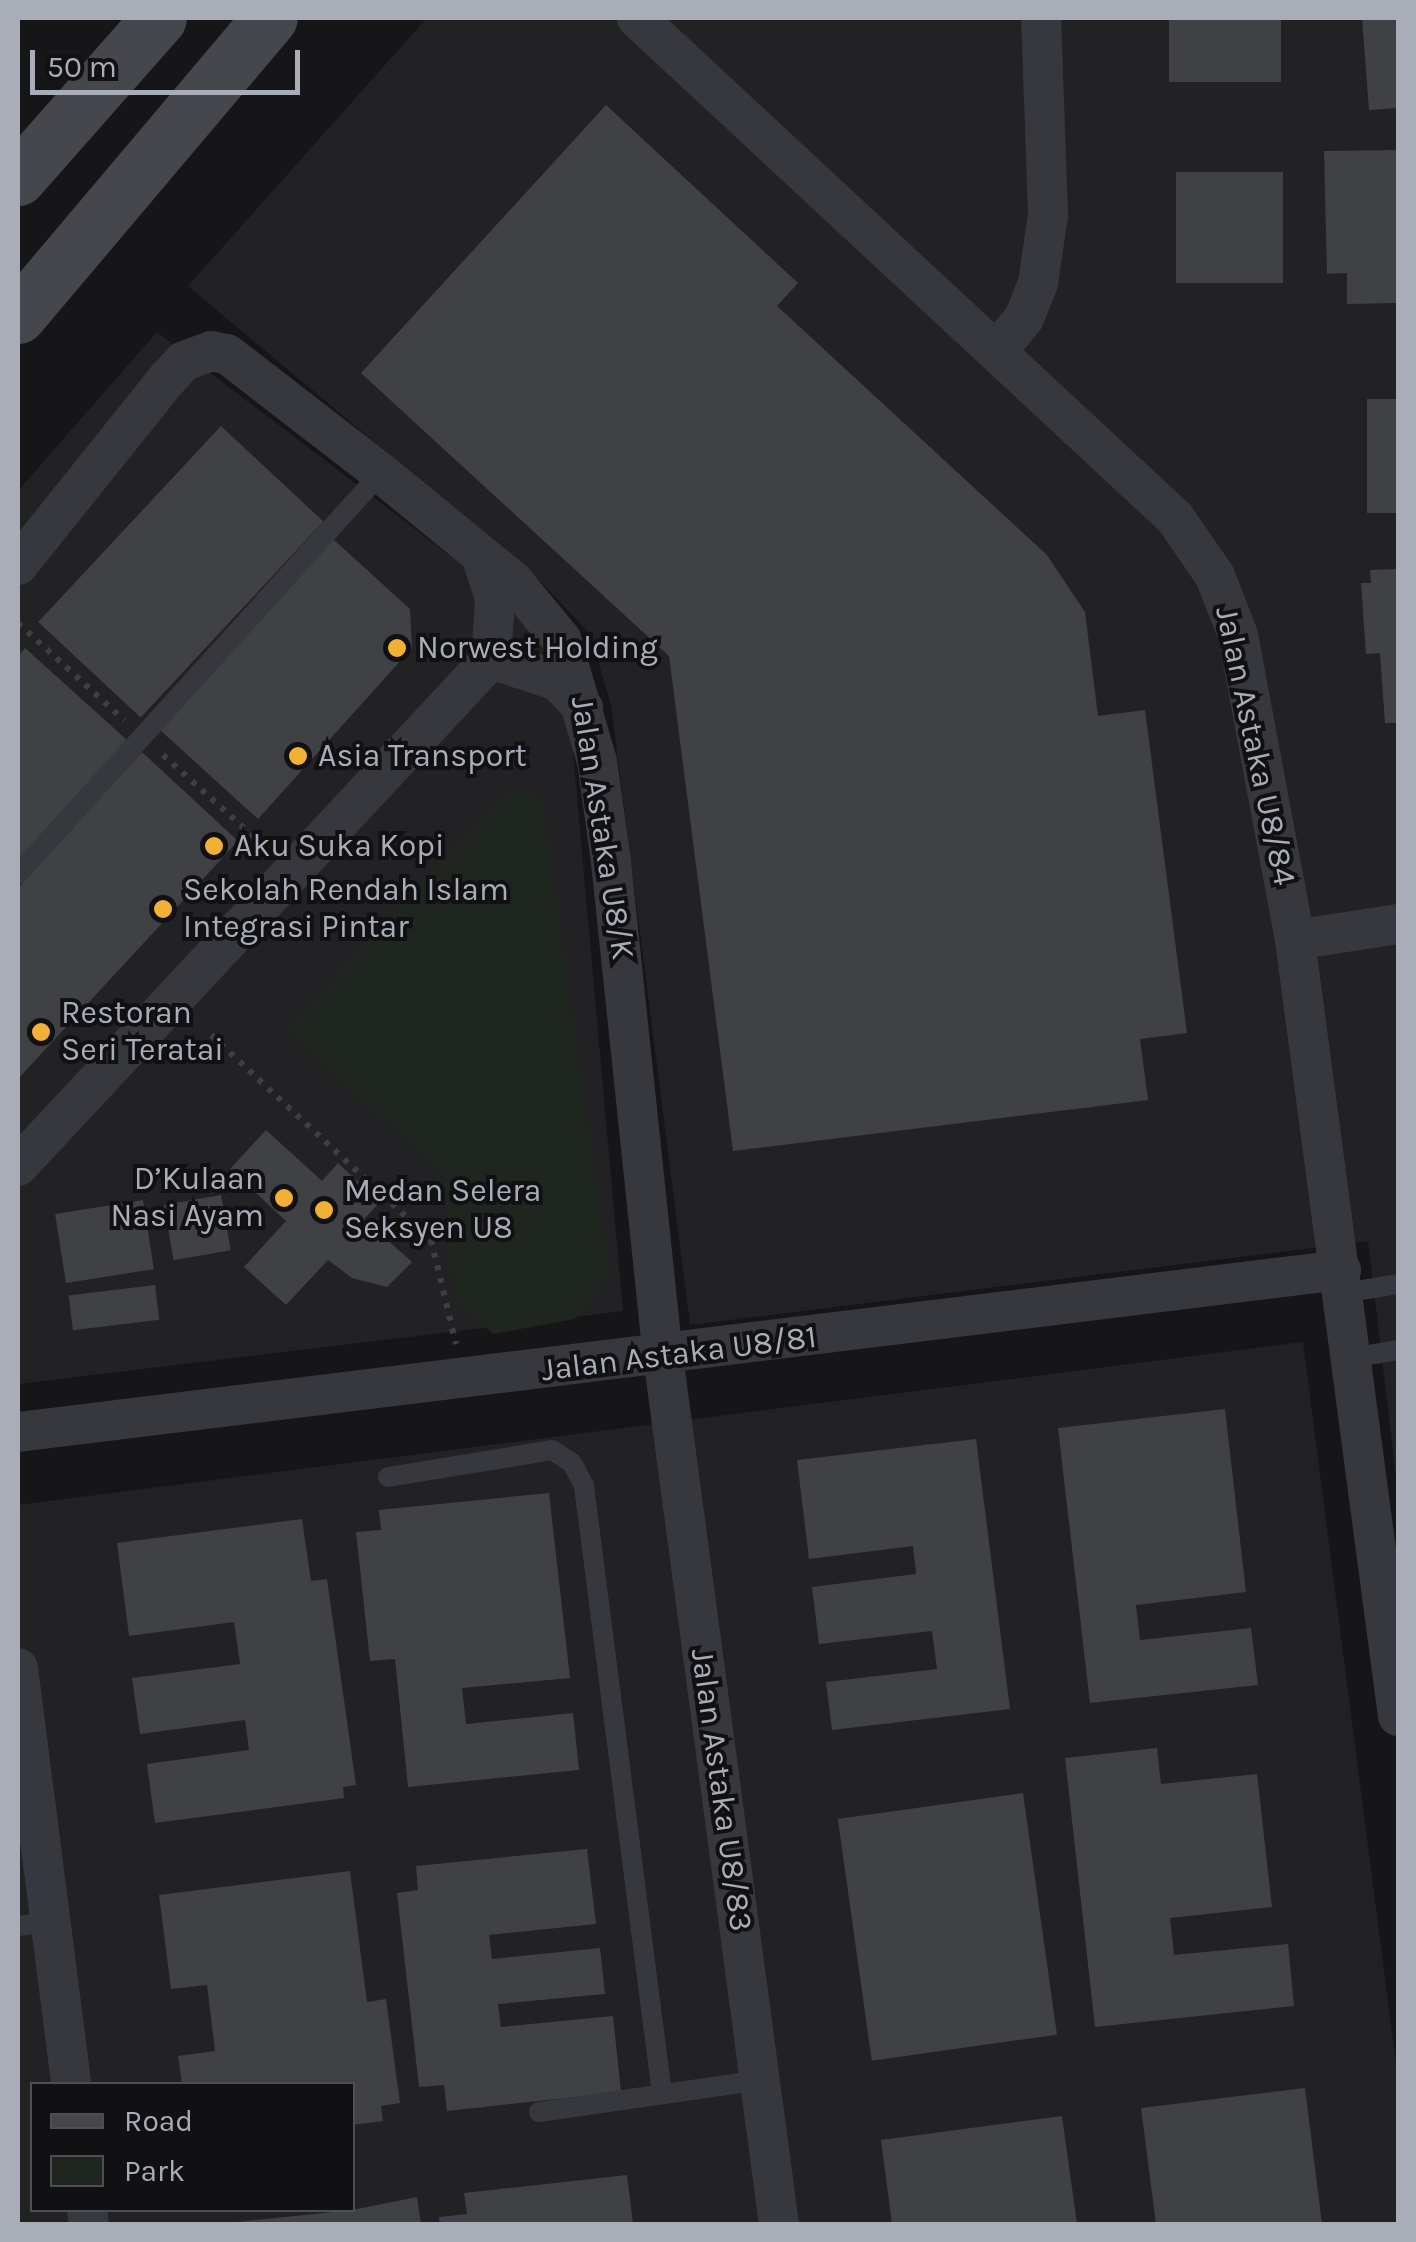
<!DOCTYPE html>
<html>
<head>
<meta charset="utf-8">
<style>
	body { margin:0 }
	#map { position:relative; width:1416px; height:2242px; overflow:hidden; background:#161618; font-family:Karla,sans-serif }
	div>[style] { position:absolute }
	.built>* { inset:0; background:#222225 }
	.green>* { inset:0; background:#1e261f }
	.building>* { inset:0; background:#404145; transform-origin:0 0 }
	.path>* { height:6px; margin-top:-3px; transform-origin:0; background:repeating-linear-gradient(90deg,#3d3f44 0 5px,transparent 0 13px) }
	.lane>* { height:20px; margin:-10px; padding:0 10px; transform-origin:10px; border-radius:10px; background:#37383d }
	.street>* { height:40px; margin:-20px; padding:0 20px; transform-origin:20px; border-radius:20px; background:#37383d }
	.secondary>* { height:55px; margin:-27.5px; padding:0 27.5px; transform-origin:27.5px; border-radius:27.5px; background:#45474d }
	.dots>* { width:28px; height:28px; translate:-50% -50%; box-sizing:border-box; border:5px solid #111113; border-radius:50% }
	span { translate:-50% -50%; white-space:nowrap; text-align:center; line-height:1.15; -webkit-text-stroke:8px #111113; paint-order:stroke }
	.poi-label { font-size:32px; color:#a8adb8 }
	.left { translate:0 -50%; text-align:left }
	.right { translate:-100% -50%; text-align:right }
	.street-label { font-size:32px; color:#a8adb8 }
	.frame { position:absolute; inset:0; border:20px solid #a8adb8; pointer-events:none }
	.legend { position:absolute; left:30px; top:2082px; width:325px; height:130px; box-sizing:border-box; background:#111113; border:2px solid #4d4f55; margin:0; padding:12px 18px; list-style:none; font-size:30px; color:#a8adb8 }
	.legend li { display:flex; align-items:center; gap:20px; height:50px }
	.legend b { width:50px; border:2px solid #4d4f55 }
	.scale { position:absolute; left:30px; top:50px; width:270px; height:45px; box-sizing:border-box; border:5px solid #a8adb8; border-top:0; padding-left:12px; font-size:30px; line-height:35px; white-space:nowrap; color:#a8adb8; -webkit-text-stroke:8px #111113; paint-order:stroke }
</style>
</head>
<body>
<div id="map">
	<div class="built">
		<div style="clip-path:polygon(427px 18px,1398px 18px,1398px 1494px,1368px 1241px,690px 1325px,611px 705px,590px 634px,539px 580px,188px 286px)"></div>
		<div style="clip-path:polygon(157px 332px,534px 620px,571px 729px,623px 1311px,18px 1384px,18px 491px)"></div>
		<div style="clip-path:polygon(evenodd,1303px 1342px,1398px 2079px,1398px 2224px,18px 2224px,18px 1505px,1303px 1342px,32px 2084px,352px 2084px,352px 2210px,32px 2210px,32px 2084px)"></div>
	</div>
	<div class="green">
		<div style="clip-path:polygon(506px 792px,542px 795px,610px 1277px,575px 1319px,493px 1334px,453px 1299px,445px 1178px,286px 1029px)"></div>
	</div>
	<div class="building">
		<div style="left:1169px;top:18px;width:112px;height:64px"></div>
		<div style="clip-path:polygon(1362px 18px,1398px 18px,1398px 108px,1369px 110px)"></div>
		<div style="clip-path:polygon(606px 105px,798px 283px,777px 306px,1047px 555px,1085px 612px,1098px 716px,1145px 710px,1187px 1033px,1140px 1039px,1148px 1100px,733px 1151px,669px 656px,361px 373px)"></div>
		<div style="clip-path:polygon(1398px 150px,1398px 303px,1347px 304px,1347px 273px,1327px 274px,1324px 151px)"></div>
		<div style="left:1176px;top:172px;width:107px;height:111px"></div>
		<div style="left:1367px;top:399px;width:31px;height:114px"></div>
		<div style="left:221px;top:426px;width:140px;height:268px;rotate:43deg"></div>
		<div style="clip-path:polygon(333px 539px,410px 609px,412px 648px,258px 819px,160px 730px)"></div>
		<div style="clip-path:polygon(1398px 569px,1398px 723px,1385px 723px,1380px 653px,1366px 654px,1361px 583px,1371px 583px,1370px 570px)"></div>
		<div style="clip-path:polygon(25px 648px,127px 740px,18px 860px,18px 656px)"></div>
		<div style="clip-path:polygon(142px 752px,238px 841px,18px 1079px,18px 888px)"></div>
		<div style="clip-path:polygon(266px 1130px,322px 1181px,338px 1163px,380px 1202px,364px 1219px,412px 1262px,387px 1287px,352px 1278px,328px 1260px,286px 1305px,244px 1267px,286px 1221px,230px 1169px)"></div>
		<div style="left:221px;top:1195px;width:56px;height:58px;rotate:80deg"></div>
		<div style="left:143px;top:1200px;width:70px;height:89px;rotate:81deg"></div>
		<div style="left:155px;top:1285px;width:35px;height:87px;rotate:83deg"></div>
		<div style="clip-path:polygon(1225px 1409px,1246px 1592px,1136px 1605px,1140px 1640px,1251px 1628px,1258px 1685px,1090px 1703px,1058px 1428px)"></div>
		<div style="clip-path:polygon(976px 1439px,1010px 1709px,832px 1730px,826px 1682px,937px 1669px,932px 1631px,819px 1644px,812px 1587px,916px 1574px,913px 1546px,809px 1559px,797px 1460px)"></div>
		<div style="clip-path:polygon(549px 1493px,570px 1678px,462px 1688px,466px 1724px,573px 1713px,579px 1770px,408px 1787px,395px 1659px,370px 1661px,356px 1532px,381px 1530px,379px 1510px)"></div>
		<div style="clip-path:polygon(302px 1519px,311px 1581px,327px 1579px,356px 1785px,343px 1787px,344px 1798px,155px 1823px,147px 1764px,249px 1750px,245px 1720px,140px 1734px,132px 1678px,240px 1664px,234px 1622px,129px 1636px,117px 1543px)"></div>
		<div style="clip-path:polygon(1157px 1748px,1161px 1784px,1257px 1774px,1272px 1907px,1170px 1918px,1174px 1955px,1288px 1944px,1294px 2006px,1095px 2027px,1065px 1758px)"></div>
		<div style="left:1023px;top:1793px;width:244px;height:187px;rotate:82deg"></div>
		<div style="clip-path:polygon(587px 1849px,596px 1924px,489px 1935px,492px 1959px,600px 1948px,605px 1994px,498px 2004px,501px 2027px,613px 2016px,621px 2092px,447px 2111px,444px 2085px,419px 2087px,397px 1893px,418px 1890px,416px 1866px)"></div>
		<div style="clip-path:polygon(350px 1871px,367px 2002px,386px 1999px,400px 2103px,381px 2106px,383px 2121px,352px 2125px,352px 2084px,182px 2084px,178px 2056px,215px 2051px,207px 1985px,171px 1989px,159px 1895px)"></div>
		<div style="clip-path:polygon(1305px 2088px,1322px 2224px,1156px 2224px,1141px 2108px)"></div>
		<div style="clip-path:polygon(1062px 2116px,1077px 2224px,892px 2224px,881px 2140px)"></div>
		<div style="clip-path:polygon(627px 2175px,633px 2224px,440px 2224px,439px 2217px,467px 2214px,464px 2193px)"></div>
		<div style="clip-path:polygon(417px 2197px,421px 2224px,217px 2224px,352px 2210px)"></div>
	</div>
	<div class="path">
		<div style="left:18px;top:623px;width:144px;rotate:42.5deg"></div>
		<div style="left:163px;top:755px;width:137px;rotate:42deg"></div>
		<div style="left:211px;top:1035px;width:301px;rotate:43deg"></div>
		<div style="left:431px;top:1240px;width:107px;rotate:76.5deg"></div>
	</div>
	<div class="lane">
		<div style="left:18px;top:874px;width:541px;rotate:-47.85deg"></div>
		<div style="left:1344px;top:1293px;width:55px;rotate:-9.5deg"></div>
		<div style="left:1352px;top:1358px;width:47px;rotate:-9.9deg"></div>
		<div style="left:388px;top:1477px;width:166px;rotate:-9.3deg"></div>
		<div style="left:552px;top:1450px;width:24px;rotate:33deg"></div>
		<div style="left:572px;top:1463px;width:26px;rotate:62deg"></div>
		<div style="left:584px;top:1486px;width:613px;rotate:82.69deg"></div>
		<div style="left:18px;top:1926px;width:32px;rotate:-7deg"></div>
		<div style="left:539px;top:2112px;width:224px;rotate:-8.2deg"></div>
	</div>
	<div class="street">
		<div style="left:637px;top:18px;width:734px;rotate:42.9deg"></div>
		<div style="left:1175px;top:518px;width:70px;rotate:55.4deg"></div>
		<div style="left:1215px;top:576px;width:63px;rotate:68.7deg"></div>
		<div style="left:1238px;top:635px;width:310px;rotate:79.4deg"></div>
		<div style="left:1295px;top:940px;width:783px;rotate:82.44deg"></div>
		<div style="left:998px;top:350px;width:41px;rotate:-50.9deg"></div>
		<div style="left:1024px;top:318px;width:38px;rotate:-68deg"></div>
		<div style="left:1038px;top:283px;width:69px;rotate:-81.6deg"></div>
		<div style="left:1048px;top:215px;width:197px;rotate:-92deg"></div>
		<div style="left:18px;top:565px;width:240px;rotate:-51.3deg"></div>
		<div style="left:168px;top:378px;width:23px;rotate:-47deg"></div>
		<div style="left:184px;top:361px;width:29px;rotate:-20deg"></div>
		<div style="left:211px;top:351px;width:16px;rotate:11deg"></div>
		<div style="left:227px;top:354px;width:195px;rotate:37.7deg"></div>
		<div style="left:381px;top:473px;width:172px;rotate:39.3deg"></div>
		<div style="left:514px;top:582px;width:74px;rotate:50.5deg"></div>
		<div style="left:561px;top:639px;width:127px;rotate:73.6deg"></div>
		<div style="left:597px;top:761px;width:102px;rotate:82.1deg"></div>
		<div style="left:611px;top:862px;width:497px;rotate:84deg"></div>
		<div style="left:663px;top:1356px;width:876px;rotate:82.39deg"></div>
		<div style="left:491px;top:659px;width:71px;rotate:18.2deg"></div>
		<div style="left:558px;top:681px;width:37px;rotate:47deg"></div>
		<div style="left:1295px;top:940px;width:104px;rotate:-8.8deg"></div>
		<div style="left:18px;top:1166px;width:693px;rotate:-46.99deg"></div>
		<div style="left:491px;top:659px;width:61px;rotate:-86.2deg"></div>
		<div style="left:495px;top:598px;width:39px;rotate:-108deg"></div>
		<div style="left:18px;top:1432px;width:1333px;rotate:-6.98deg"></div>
		<div style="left:18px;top:1668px;width:419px;rotate:82.7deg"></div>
		<div style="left:87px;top:2210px;width:14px;rotate:82deg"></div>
	</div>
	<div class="secondary">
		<div style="left:18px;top:178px;width:213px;rotate:-48.6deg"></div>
		<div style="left:18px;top:316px;width:390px;rotate:-49.8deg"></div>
	</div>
	<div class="dots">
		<div style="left:397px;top:648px;background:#f2b134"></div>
		<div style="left:298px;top:756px;background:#f2b134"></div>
		<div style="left:214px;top:846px;background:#f2b134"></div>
		<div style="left:163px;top:909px;background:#f2b134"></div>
		<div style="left:41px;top:1032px;background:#f2b134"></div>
		<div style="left:284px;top:1198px;background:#f2b134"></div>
		<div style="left:324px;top:1210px;background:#f2b134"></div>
	</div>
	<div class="poi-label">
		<span class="left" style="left:417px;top:648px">Norwest Holding</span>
		<span class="left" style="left:318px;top:756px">Asia Transport</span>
		<span class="left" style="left:234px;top:846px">Aku Suka Kopi</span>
		<span class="left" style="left:183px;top:909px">Sekolah Rendah Islam<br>Integrasi Pintar</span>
		<span class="left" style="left:61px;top:1032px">Restoran<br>Seri Teratai</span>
		<span class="right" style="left:264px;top:1198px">D’Kulaan<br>Nasi Ayam</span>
		<span class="left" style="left:344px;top:1210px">Medan Selera<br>Seksyen U8</span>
	</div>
	<div class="street-label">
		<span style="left:1255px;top:746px;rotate:78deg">Jalan Astaka U8/84</span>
		<span style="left:602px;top:828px;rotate:81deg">Jalan Astaka U8/K</span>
		<span style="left:679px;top:1354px;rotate:-7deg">Jalan Astaka U8/81</span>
		<span style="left:721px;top:1790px;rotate:82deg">Jalan Astaka U8/83</span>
	</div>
	<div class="frame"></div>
	<ul class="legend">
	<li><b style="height:12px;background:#45474d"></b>Road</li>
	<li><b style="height:28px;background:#1e261f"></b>Park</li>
	</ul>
	<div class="scale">50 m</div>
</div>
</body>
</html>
